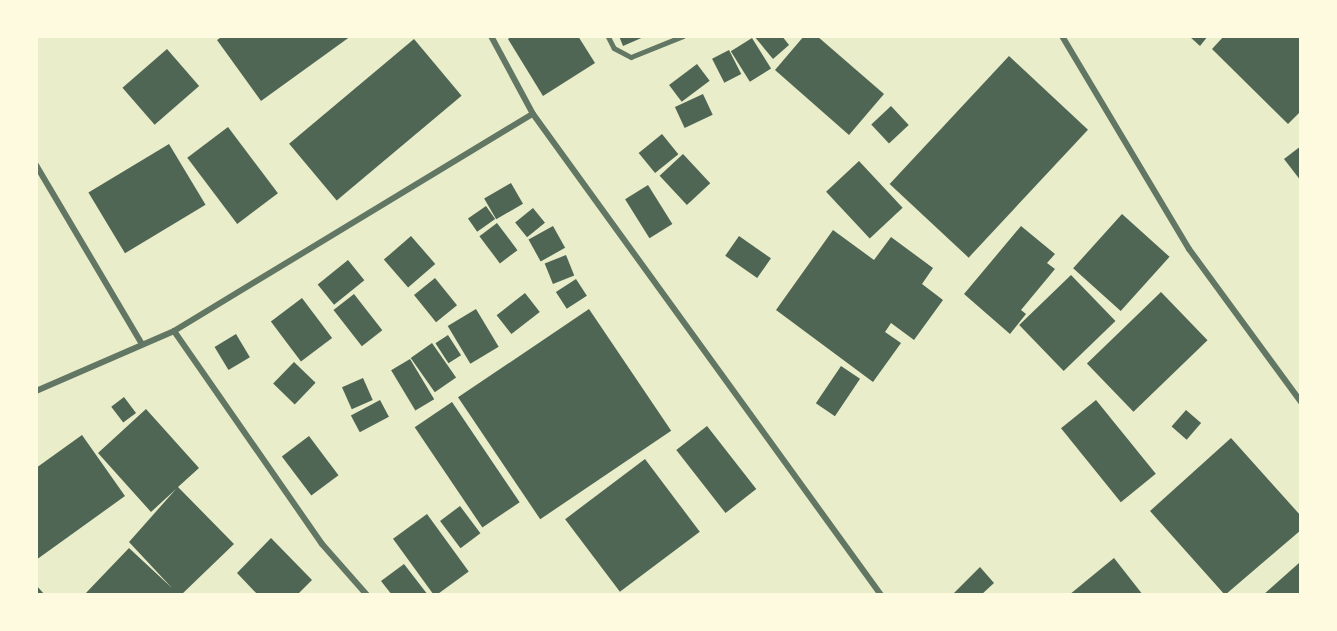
<!DOCTYPE html>
<html>
<head>
<meta charset="utf-8">
<style>
	body { margin:0 }
	#map { position:relative; width:1337px; height:631px; overflow:hidden; background:#e9edc9; font-family:"Varela Round",sans-serif }
	div>[style] { position:absolute }
	.building>* { inset:0; background:#4f6655; transform-origin:0 0 }
	.service>* { height:4.5px; margin:-2.25px; padding:0 2.25px; transform-origin:2.25px; border-radius:2.25px; background:#617663 }
	.minor>* { height:6px; margin:-3px; padding:0 3px; transform-origin:3px; border-radius:3px; background:#617663 }
	span { translate:-50% -50%; white-space:nowrap; text-align:center; line-height:1.15; -webkit-text-stroke:4.5px #fefae0; paint-order:stroke }
	.frame { position:absolute; inset:0; border:38px solid #fefae0; pointer-events:none }
</style>
</head>
<body>
<div id="map">
	<div class="building">
		<div style="clip-path:polygon(223px 36px,351px 36px,261px 101px,217px 40px)"></div>
		<div style="clip-path:polygon(512px 36px,578px 36px,595px 63px,543px 96px,508px 39px)"></div>
		<div style="clip-path:polygon(619px 36px,646px 36px,623px 46px)"></div>
		<div style="clip-path:polygon(754px 36px,782px 36px,789px 45px,773px 59px)"></div>
		<div style="clip-path:polygon(804px 36px,817px 36px,884px 94px,849px 135px,775px 70px)"></div>
		<div style="clip-path:polygon(1189px 36px,1208px 36px,1200px 46px)"></div>
		<div style="clip-path:polygon(1224px 36px,1301px 36px,1301px 111px,1288px 124px,1212px 49px)"></div>
		<div style="left:752px;top:38px;width:36px;height:25px;rotate:58deg"></div>
		<div style="left:414px;top:39px;width:74px;height:163px;rotate:50deg"></div>
		<div style="left:167px;top:49px;width:49px;height:59px;rotate:49deg"></div>
		<div style="left:729px;top:50px;width:27px;height:19px;rotate:63deg"></div>
		<div style="left:1009px;top:56px;width:108px;height:175px;rotate:43deg"></div>
		<div style="left:697px;top:64px;width:21px;height:35px;rotate:53deg"></div>
		<div style="left:703px;top:94px;width:23px;height:31px;rotate:65deg"></div>
		<div style="left:891px;top:106px;width:26px;height:27px;rotate:47deg"></div>
		<div style="left:228px;top:127px;width:83px;height:51px;rotate:53deg"></div>
		<div style="left:662px;top:134px;width:26px;height:30px;rotate:51deg"></div>
		<div style="left:169px;top:144px;width:71px;height:94px;rotate:59deg"></div>
		<div style="clip-path:polygon(1301px 146px,1301px 181px,1284px 159px)"></div>
		<div style="left:683px;top:154px;width:40px;height:32px;rotate:47deg"></div>
		<div style="left:859px;top:161px;width:64px;height:45px;rotate:47deg"></div>
		<div style="left:511px;top:183px;width:24px;height:31px;rotate:60deg"></div>
		<div style="left:648px;top:185px;width:46px;height:27px;rotate:58deg"></div>
		<div style="left:486px;top:206px;width:16px;height:22px;rotate:55deg"></div>
		<div style="left:533px;top:208px;width:19px;height:23px;rotate:51deg"></div>
		<div style="left:1122px;top:214px;width:64px;height:73px;rotate:42deg"></div>
		<div style="left:497px;top:223px;width:34px;height:22px;rotate:53deg"></div>
		<div style="left:553px;top:226px;width:25px;height:28px;rotate:61deg"></div>
		<div style="clip-path:polygon(1021px 226px,1055px 254px,1047px 263px,1055px 269px,1021px 310px,1026px 314px,1010px 334px,964px 294px)"></div>
		<div style="clip-path:polygon(833px 230px,874px 260px,891px 237px,933px 268px,922px 284px,943px 300px,914px 340px,891px 323px,885px 332px,901px 343px,873px 382px,776px 310px)"></div>
		<div style="left:411px;top:236px;width:37px;height:36px;rotate:49deg"></div>
		<div style="left:739px;top:236px;width:39px;height:24px;rotate:35deg"></div>
		<div style="left:566px;top:255px;width:22px;height:23px;rotate:68deg"></div>
		<div style="left:348px;top:260px;width:26px;height:39px;rotate:51deg"></div>
		<div style="left:1071px;top:275px;width:64px;height:72px;rotate:46deg"></div>
		<div style="left:435px;top:278px;width:35px;height:27px;rotate:51deg"></div>
		<div style="left:576px;top:279px;width:20px;height:24px;rotate:57deg"></div>
		<div style="left:1161px;top:292px;width:67px;height:103px;rotate:46deg"></div>
		<div style="left:525px;top:293px;width:24px;height:36px;rotate:52deg"></div>
		<div style="left:354px;top:294px;width:46px;height:26px;rotate:52deg"></div>
		<div style="left:302px;top:298px;width:50px;height:39px;rotate:53deg"></div>
		<div style="left:476px;top:309px;width:44px;height:33px;rotate:59deg"></div>
		<div style="left:589px;top:309px;width:147px;height:158px;rotate:56deg"></div>
		<div style="left:236px;top:334px;width:27px;height:25px;rotate:59deg"></div>
		<div style="left:448px;top:335px;width:24px;height:15px;rotate:57deg"></div>
		<div style="left:432px;top:343px;width:42px;height:26px;rotate:55deg"></div>
		<div style="left:410px;top:359px;width:47px;height:22px;rotate:59deg"></div>
		<div style="left:294px;top:362px;width:30px;height:30px;rotate:44deg"></div>
		<div style="left:841px;top:366px;width:23px;height:45px;rotate:34deg"></div>
		<div style="left:363px;top:378px;width:24px;height:23px;rotate:66deg"></div>
		<div style="left:124px;top:397px;width:20px;height:16px;rotate:53deg"></div>
		<div style="left:380px;top:400px;width:19px;height:33px;rotate:62deg"></div>
		<div style="left:1096px;top:400px;width:95px;height:45px;rotate:51deg"></div>
		<div style="left:452px;top:402px;width:121px;height:45px;rotate:56deg"></div>
		<div style="clip-path:polygon(146px 409px,199px 468px,178px 487px,234px 544px,181px 595px,84px 595px,129px 548px,172px 588px,129px 542px,176px 489px,151px 512px,98px 453px)"></div>
		<div style="left:1186px;top:410px;width:20px;height:22px;rotate:41deg"></div>
		<div style="left:707px;top:426px;width:80px;height:39px;rotate:52deg"></div>
		<div style="clip-path:polygon(82px 435px,125px 496px,36px 560px,36px 468px)"></div>
		<div style="left:309px;top:436px;width:49px;height:34px;rotate:53deg"></div>
		<div style="clip-path:polygon(1231px 438px,1301px 516px,1301px 530px,1225px 595px,1150px 511px)"></div>
		<div style="left:645px;top:459px;width:91px;height:100px;rotate:53deg"></div>
		<div style="left:460px;top:506px;width:34px;height:25px;rotate:53deg"></div>
		<div style="left:427px;top:514px;width:71px;height:42px;rotate:54deg"></div>
		<div style="clip-path:polygon(271px 538px,312px 580px,297px 595px,258px 595px,237px 573px)"></div>
		<div style="clip-path:polygon(1114px 558px,1143px 595px,1069px 595px)"></div>
		<div style="clip-path:polygon(1299px 563px,1301px 595px,1263px 595px)"></div>
		<div style="clip-path:polygon(404px 564px,428px 595px,392px 595px,381px 581px)"></div>
		<div style="clip-path:polygon(980px 567px,994px 583px,981px 595px,952px 595px)"></div>
		<div style="clip-path:polygon(36px 585px,45px 595px,36px 595px)"></div>
	</div>
	<div class="service">
		<div style="left:608px;top:36px;width:13px;rotate:63deg"></div>
		<div style="left:614px;top:48px;width:19px;rotate:28deg"></div>
		<div style="left:631px;top:57px;width:56px;rotate:-22deg"></div>
	</div>
	<div class="minor">
		<div style="left:491px;top:36px;width:89px;rotate:61.7deg"></div>
		<div style="left:533px;top:114px;width:594px;rotate:54.11deg"></div>
		<div style="left:1062px;top:36px;width:248px;rotate:59.2deg"></div>
		<div style="left:1189px;top:249px;width:190px;rotate:53.8deg"></div>
		<div style="left:36px;top:165px;width:208px;rotate:59.4deg"></div>
		<div style="left:174px;top:331px;width:259px;rotate:55.2deg"></div>
		<div style="left:322px;top:544px;width:68px;rotate:48.6deg"></div>
		<div style="left:36px;top:391px;width:150px;rotate:-23.5deg"></div>
		<div style="left:174px;top:331px;width:419px;rotate:-31.2deg"></div>
	</div>
	<div class="frame"></div>
</div>
</body>
</html>
